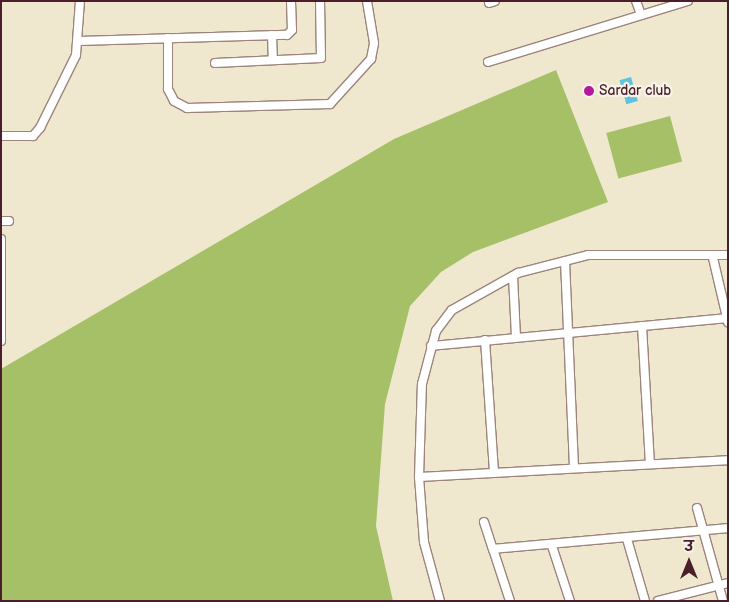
<!DOCTYPE html>
<html>
<head>
<meta charset="utf-8">
<style>
	body { margin:0 }
	#map { position:relative; width:729px; height:602px; overflow:hidden; background:#efe8cf; font-family:"Balsamiq Sans","Playpen Sans Deva",sans-serif }
	div>[style] { position:absolute }
	.green>* { inset:0; background:#a5c066; transform-origin:0 0 }
	.water>* { inset:0; background:#60c3de; transform-origin:0 0 }
	.roads { filter:drop-shadow(1px 0 #9c847d) drop-shadow(-1px 0 #9c847d) drop-shadow(0 1px #9c847d) drop-shadow(0 -1px #9c847d) }
	.street>* { height:8px; margin:-4px; padding:0 4px; transform-origin:4px; border-radius:4px; background:#fff }
	.dots>* { width:14px; height:14px; translate:-50% -50%; box-sizing:border-box; border:2px solid #f7f3e8; border-radius:50% }
	span { translate:-50% -50%; white-space:nowrap; text-align:center; line-height:1.15; -webkit-text-stroke:4.5px #f7f3e8; paint-order:stroke }
	.poi-label { font-size:14px; color:#4a1f2b }
	.left { translate:0 -50%; text-align:left }
	.frame { position:absolute; inset:0; border:2px solid #4a1f2b; pointer-events:none }
	.north { position:absolute; left:664px; top:537px; width:50px; height:50px; -webkit-text-stroke:4px #f7f3e8; paint-order:stroke; rotate:0deg; font-size:14px; font-weight:700; line-height:20px; text-align:center; color:#4a1f2b }
	.north::after { content:''; display:block; margin:auto; width:18px; height:22px; background:#4a1f2b; clip-path:polygon(50% 0,100% 100%,50% 72%,0 100%) }
</style>
</head>
<body>
<div id="map">
	<div class="green">
		<div style="clip-path:polygon(556px 70px,608px 202px,473px 252px,441px 272px,410px 306px,385px 404px,376px 526px,393px 601px,1px 601px,1px 369px,394px 139px)"></div>
		<div style="left:670px;top:116px;width:47px;height:66px;rotate:75deg"></div>
	</div>
	<div class="water">
		<div style="left:631px;top:77px;width:25px;height:12px;rotate:74deg"></div>
	</div>
	<div class="roads">
		<div class="street">
			<div style="left:636px;top:1px;width:15px;rotate:70deg"></div>
			<div style="left:489px;top:3px;width:6px;rotate:-18deg"></div>
			<div style="left:272px;top:35px;width:25px;rotate:88deg"></div>
			<div style="left:168px;top:38px;width:51px;rotate:90deg"></div>
			<div style="left:168px;top:89px;width:13px;rotate:63deg"></div>
			<div style="left:174px;top:101px;width:15px;rotate:28deg"></div>
			<div style="left:187px;top:108px;width:143px;rotate:-1.6deg"></div>
			<div style="left:330px;top:104px;width:61px;rotate:-47.7deg"></div>
			<div style="left:371px;top:59px;width:16px;rotate:-79deg"></div>
			<div style="left:374px;top:43px;width:43px;rotate:-99.5deg"></div>
			<div style="left:79px;top:41px;width:208px;rotate:-1.7deg"></div>
			<div style="left:287px;top:35px;width:7px;rotate:-45deg"></div>
			<div style="left:292px;top:30px;width:29px;rotate:-92deg"></div>
			<div style="left:488px;top:62px;width:209px;rotate:-17deg"></div>
			<div style="left:215px;top:63px;width:106px;rotate:-2.7deg"></div>
			<div style="left:321px;top:58px;width:57px;rotate:-91deg"></div>
			<div style="left:1px;top:136px;width:32px"></div>
			<div style="left:33px;top:136px;width:11px;rotate:-49deg"></div>
			<div style="left:40px;top:128px;width:81px;rotate:-63.7deg"></div>
			<div style="left:76px;top:55px;width:54px;rotate:-85.8deg"></div>
			<div style="left:1px;top:221px;width:8px"></div>
			<div style="left:1px;top:239px;width:102px;rotate:90deg"></div>
			<div style="left:713px;top:258px;width:66px;rotate:76.8deg"></div>
			<div style="left:565px;top:261px;width:207px;rotate:87.5deg"></div>
			<div style="left:513px;top:276px;width:61px;rotate:87.2deg"></div>
			<div style="left:642px;top:326px;width:137px;rotate:86.7deg"></div>
			<div style="left:485px;top:340px;width:133px;rotate:86.1deg"></div>
			<div style="left:431px;top:346px;width:297px;rotate:-5.4deg"></div>
			<div style="left:419px;top:477px;width:309px;rotate:-3.1deg"></div>
			<div style="left:697px;top:508px;width:97px;rotate:74.4deg"></div>
			<div style="left:484px;top:522px;width:28px;rotate:72deg"></div>
			<div style="left:627px;top:539px;width:65px;rotate:73.8deg"></div>
			<div style="left:552px;top:546px;width:58px;rotate:71.9deg"></div>
			<div style="left:440px;top:601px;width:61px;rotate:-105.2deg"></div>
			<div style="left:424px;top:542px;width:65px;rotate:-94.4deg"></div>
			<div style="left:419px;top:477px;width:93px;rotate:-88.2deg"></div>
			<div style="left:422px;top:384px;width:55px;rotate:-75.2deg"></div>
			<div style="left:436px;top:331px;width:26px;rotate:-53deg"></div>
			<div style="left:452px;top:310px;width:76px;rotate:-29.3deg"></div>
			<div style="left:518px;top:273px;width:72px;rotate:-14.4deg"></div>
			<div style="left:588px;top:255px;width:140px"></div>
			<div style="left:510px;top:601px;width:55px;rotate:-108.1deg"></div>
			<div style="left:493px;top:549px;width:236px;rotate:-5.1deg"></div>
			<div style="left:658px;top:601px;width:72px;rotate:-14.4deg"></div>
		</div>
	</div>
	<div class="dots">
		<div style="left:589px;top:91px;background:#b5179e"></div>
	</div>
	<div class="poi-label">
		<span class="left" style="left:599px;top:91px">Sardar club</span>
	</div>
	<div class="frame"></div>
	<div class="north">उ</div>
</div>
</body>
</html>
